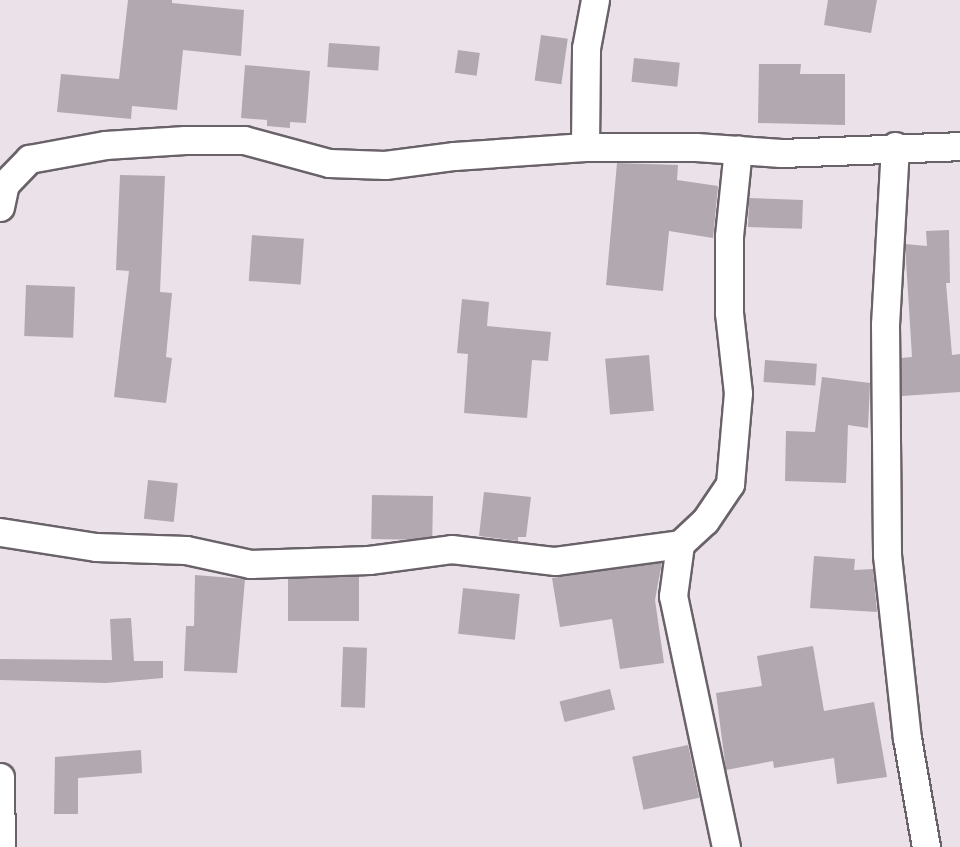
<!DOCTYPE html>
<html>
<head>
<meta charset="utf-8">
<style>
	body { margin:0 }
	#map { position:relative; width:960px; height:847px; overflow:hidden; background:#eae1e9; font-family:"Work Sans",sans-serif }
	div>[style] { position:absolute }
	.building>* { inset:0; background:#b1a8b0; transform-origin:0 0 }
	.roads { filter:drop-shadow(2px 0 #6a6269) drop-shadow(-2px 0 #6a6269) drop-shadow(0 2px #6a6269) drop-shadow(0 -2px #6a6269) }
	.street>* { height:27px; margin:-13.5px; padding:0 13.5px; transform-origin:13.5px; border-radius:13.5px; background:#fff }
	span { translate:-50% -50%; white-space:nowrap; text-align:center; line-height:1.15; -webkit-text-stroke:5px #fff; paint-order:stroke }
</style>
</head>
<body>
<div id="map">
	<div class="building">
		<div style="clip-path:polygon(128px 0,172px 0,172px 3px,244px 10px,241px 56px,183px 50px,177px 110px,132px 106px,131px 119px,57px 112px,61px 74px,119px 79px)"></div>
		<div style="clip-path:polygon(828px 0,877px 0,871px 33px,824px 25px)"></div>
		<div style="left:541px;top:35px;width:27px;height:46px;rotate:8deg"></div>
		<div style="left:329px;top:43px;width:51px;height:24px;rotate:4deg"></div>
		<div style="left:458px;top:50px;width:22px;height:23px;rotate:8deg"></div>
		<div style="left:634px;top:58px;width:46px;height:24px;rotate:6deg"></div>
		<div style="clip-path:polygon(759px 64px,801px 64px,800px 74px,845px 74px,845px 125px,758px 123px)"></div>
		<div style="clip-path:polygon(245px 65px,310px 71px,306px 123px,290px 122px,290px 128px,267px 126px,267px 120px,241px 118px)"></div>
		<div style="clip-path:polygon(617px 163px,678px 165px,677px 180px,718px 186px,713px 238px,669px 231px,663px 291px,606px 285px)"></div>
		<div style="clip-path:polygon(120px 175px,165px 176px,160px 292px,172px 293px,166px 357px,172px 358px,166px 403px,114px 397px,129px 271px,116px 270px)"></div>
		<div style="left:749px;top:198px;width:54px;height:29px;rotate:2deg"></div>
		<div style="clip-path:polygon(949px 230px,950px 283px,946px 283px,952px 355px,960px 354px,960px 392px,902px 396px,901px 358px,912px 357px,905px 244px,927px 246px,926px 231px)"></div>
		<div style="left:252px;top:235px;width:52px;height:46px;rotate:4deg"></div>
		<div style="left:26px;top:285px;width:49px;height:51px;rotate:2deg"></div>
		<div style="clip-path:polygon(462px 299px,489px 302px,487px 326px,551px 332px,548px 361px,532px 360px,527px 418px,464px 413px,468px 354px,457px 353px)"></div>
		<div style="left:649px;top:355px;width:56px;height:44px;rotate:85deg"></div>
		<div style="left:765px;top:360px;width:52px;height:22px;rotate:4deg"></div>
		<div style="clip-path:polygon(822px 377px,870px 383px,868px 428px,848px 425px,846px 483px,785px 481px,786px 431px,815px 432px)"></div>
		<div style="left:148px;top:480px;width:30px;height:39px;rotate:6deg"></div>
		<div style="clip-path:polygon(484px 492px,531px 497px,526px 537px,518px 537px,518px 541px,479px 536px)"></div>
		<div style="left:372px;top:495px;width:61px;height:44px;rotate:1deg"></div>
		<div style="clip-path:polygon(814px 556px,855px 559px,854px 570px,873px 569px,877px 612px,810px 608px)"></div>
		<div style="clip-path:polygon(662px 562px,655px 600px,664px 663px,620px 669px,612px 619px,560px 627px,552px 578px)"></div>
		<div style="clip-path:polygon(195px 575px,245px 579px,237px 673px,184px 671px,186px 626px,194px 626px)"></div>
		<div style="left:359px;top:576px;width:45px;height:71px;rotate:90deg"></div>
		<div style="left:463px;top:588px;width:57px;height:46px;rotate:6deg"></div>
		<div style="clip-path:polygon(131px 618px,134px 661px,163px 661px,163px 678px,106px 683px,0 680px,0 659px,112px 660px,110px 619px)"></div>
		<div style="clip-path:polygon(813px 646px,824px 711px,874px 702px,887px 777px,837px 784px,834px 758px,774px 768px,773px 761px,726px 770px,716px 693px,762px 686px,757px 656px)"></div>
		<div style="left:343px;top:647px;width:24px;height:60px;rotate:2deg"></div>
		<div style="left:610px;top:689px;width:21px;height:52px;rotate:76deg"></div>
		<div style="left:688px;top:745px;width:54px;height:57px;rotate:78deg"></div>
		<div style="clip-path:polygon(141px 750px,142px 773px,78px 778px,78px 814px,54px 814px,55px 757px)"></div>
	</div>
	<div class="roads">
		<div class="street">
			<div style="left:895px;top:146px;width:178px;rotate:93.2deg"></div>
			<div style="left:885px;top:324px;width:231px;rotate:89.5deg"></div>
			<div style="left:887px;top:555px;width:184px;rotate:83.8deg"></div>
			<div style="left:907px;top:738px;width:111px;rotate:80.1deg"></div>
			<div style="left:585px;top:147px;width:99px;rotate:-89.4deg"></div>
			<div style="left:586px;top:48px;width:49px;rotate:-79.4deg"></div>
			<div style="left:0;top:207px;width:24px;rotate:-78deg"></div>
			<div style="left:5px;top:184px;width:35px;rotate:-46deg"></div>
			<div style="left:29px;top:159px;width:77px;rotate:-10.4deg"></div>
			<div style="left:105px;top:145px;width:80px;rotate:-3.6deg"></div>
			<div style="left:185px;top:140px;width:59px"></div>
			<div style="left:244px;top:140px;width:88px;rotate:15.1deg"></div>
			<div style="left:329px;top:163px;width:56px;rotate:2deg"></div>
			<div style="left:385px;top:165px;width:70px;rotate:-7.4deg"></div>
			<div style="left:454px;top:156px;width:131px;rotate:-3.9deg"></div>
			<div style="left:585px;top:147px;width:111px"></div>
			<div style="left:696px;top:147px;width:85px;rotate:4deg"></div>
			<div style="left:781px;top:153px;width:179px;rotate:-2.2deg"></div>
			<div style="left:0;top:532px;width:97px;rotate:8.9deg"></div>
			<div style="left:96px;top:547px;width:90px;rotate:1.9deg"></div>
			<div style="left:186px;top:550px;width:66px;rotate:12.3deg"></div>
			<div style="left:250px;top:564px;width:119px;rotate:-1.9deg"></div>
			<div style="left:369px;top:560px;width:83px;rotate:-7.6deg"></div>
			<div style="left:451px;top:549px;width:105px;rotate:6.6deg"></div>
			<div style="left:555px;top:561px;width:126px;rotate:-7.7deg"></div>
			<div style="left:0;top:777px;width:70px;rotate:89.2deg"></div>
			<div style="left:726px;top:847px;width:257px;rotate:-101.9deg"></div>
			<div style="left:673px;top:596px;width:52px;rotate:-82.3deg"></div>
			<div style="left:680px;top:544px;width:34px;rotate:-43deg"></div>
			<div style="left:705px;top:521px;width:45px;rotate:-56deg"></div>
			<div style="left:730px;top:484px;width:91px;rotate:-85deg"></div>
			<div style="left:738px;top:393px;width:81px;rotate:-96.4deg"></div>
			<div style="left:729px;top:313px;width:77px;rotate:-90deg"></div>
			<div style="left:729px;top:236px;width:87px;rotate:-84.1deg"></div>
		</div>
	</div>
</div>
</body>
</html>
